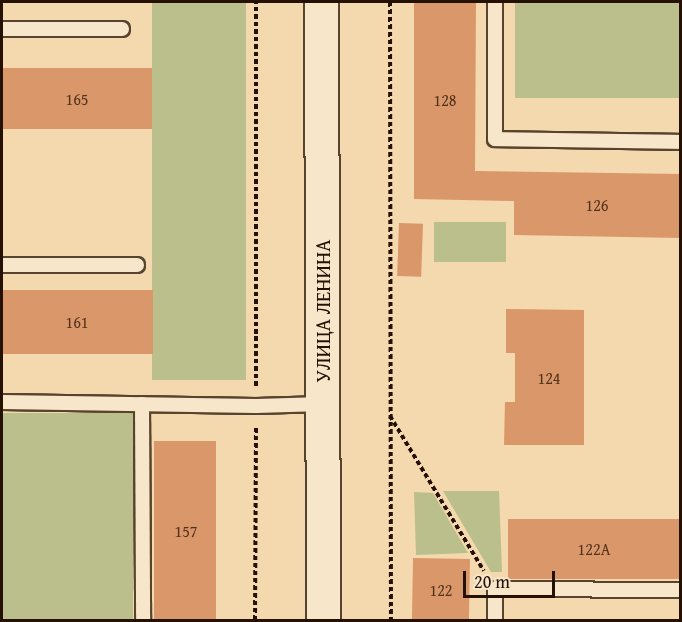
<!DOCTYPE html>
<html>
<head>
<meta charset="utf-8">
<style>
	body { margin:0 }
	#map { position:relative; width:682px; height:622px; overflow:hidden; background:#f4d8ae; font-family:"Gentium Book Plus",serif }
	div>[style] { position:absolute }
	.green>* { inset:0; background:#bbbf8b; transform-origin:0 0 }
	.building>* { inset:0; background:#da9769; transform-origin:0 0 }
	.path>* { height:4px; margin-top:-2px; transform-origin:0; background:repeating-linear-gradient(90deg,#241104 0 4.5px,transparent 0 7.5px) }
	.roads { filter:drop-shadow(2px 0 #58432e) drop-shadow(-2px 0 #58432e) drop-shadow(0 2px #58432e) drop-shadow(0 -2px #58432e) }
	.lane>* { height:14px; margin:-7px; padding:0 7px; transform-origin:7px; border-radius:7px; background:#f8e6ca }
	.secondary>* { height:33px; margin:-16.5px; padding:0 16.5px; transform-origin:16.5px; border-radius:16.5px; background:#f8e6ca }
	span { translate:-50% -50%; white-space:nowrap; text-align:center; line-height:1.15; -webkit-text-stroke:4.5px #f8e6ca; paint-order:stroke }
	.number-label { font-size:16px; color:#52321d }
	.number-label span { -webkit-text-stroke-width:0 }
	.street-label { font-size:20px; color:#241104 }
	.frame { position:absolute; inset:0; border:3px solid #241104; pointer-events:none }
	.scale { position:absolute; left:463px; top:571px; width:92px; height:27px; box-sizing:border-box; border:3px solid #241104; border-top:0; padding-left:8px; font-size:18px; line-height:21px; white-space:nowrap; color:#241104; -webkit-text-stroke:4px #f8e6ca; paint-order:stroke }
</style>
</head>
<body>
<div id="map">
	<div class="green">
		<div style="left:152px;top:2px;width:94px;height:378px"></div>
		<div style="left:515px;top:2px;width:165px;height:96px"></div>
		<div style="left:434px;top:222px;width:72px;height:40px"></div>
		<div style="left:2px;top:413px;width:131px;height:207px"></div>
		<div style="clip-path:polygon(443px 491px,499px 491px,502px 572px,491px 572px)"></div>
		<div style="clip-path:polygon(414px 492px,433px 493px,468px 553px,416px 555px)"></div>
	</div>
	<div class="building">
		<div style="clip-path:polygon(414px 2px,476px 2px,475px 171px,681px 174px,681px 238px,514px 235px,514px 201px,414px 199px)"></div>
		<div style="left:2px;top:68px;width:150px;height:61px"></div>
		<div style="left:399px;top:223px;width:24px;height:53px;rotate:2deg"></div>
		<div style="left:2px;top:290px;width:151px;height:64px"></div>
		<div style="clip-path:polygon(506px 309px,584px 310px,584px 445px,504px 445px,505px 402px,515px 402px,515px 353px,506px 353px)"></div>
		<div style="left:216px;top:441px;width:180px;height:62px;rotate:90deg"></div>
		<div style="left:508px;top:519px;width:173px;height:60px"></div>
		<div style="left:470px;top:559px;width:62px;height:57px;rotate:91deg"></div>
	</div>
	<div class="path">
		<div style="left:390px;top:2px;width:618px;rotate:89.91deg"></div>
		<div style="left:256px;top:386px;width:384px;rotate:-90deg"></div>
		<div style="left:390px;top:416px;width:181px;rotate:58.8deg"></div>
		<div style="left:255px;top:620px;width:194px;rotate:-89.7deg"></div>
	</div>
	<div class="roads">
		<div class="lane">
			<div style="left:495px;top:2px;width:137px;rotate:90deg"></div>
			<div style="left:495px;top:139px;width:185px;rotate:0.9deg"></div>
			<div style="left:2px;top:29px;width:120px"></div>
			<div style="left:2px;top:265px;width:135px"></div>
			<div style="left:2px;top:402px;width:254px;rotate:0.9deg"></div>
			<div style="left:256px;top:406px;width:67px;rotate:-1.7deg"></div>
			<div style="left:142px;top:404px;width:216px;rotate:89.7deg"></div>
			<div style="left:495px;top:620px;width:31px;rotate:-90deg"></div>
			<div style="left:495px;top:589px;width:185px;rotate:0.3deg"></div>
		</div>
		<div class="secondary">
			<div style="left:321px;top:2px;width:618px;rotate:89.81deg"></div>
		</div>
	</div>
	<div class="number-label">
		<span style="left:77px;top:99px">165</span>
		<span style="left:445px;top:100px">128</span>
		<span style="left:597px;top:205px">126</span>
		<span style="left:77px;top:322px">161</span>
		<span style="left:549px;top:378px">124</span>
		<span style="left:186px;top:531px">157</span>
		<span style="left:594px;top:549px">122А</span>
		<span style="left:441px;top:590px">122</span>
	</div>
	<div class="street-label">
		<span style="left:322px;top:311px;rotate:-90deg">УЛИЦА ЛЕНИНА</span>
	</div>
	<div class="frame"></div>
	<div class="scale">20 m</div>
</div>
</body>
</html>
